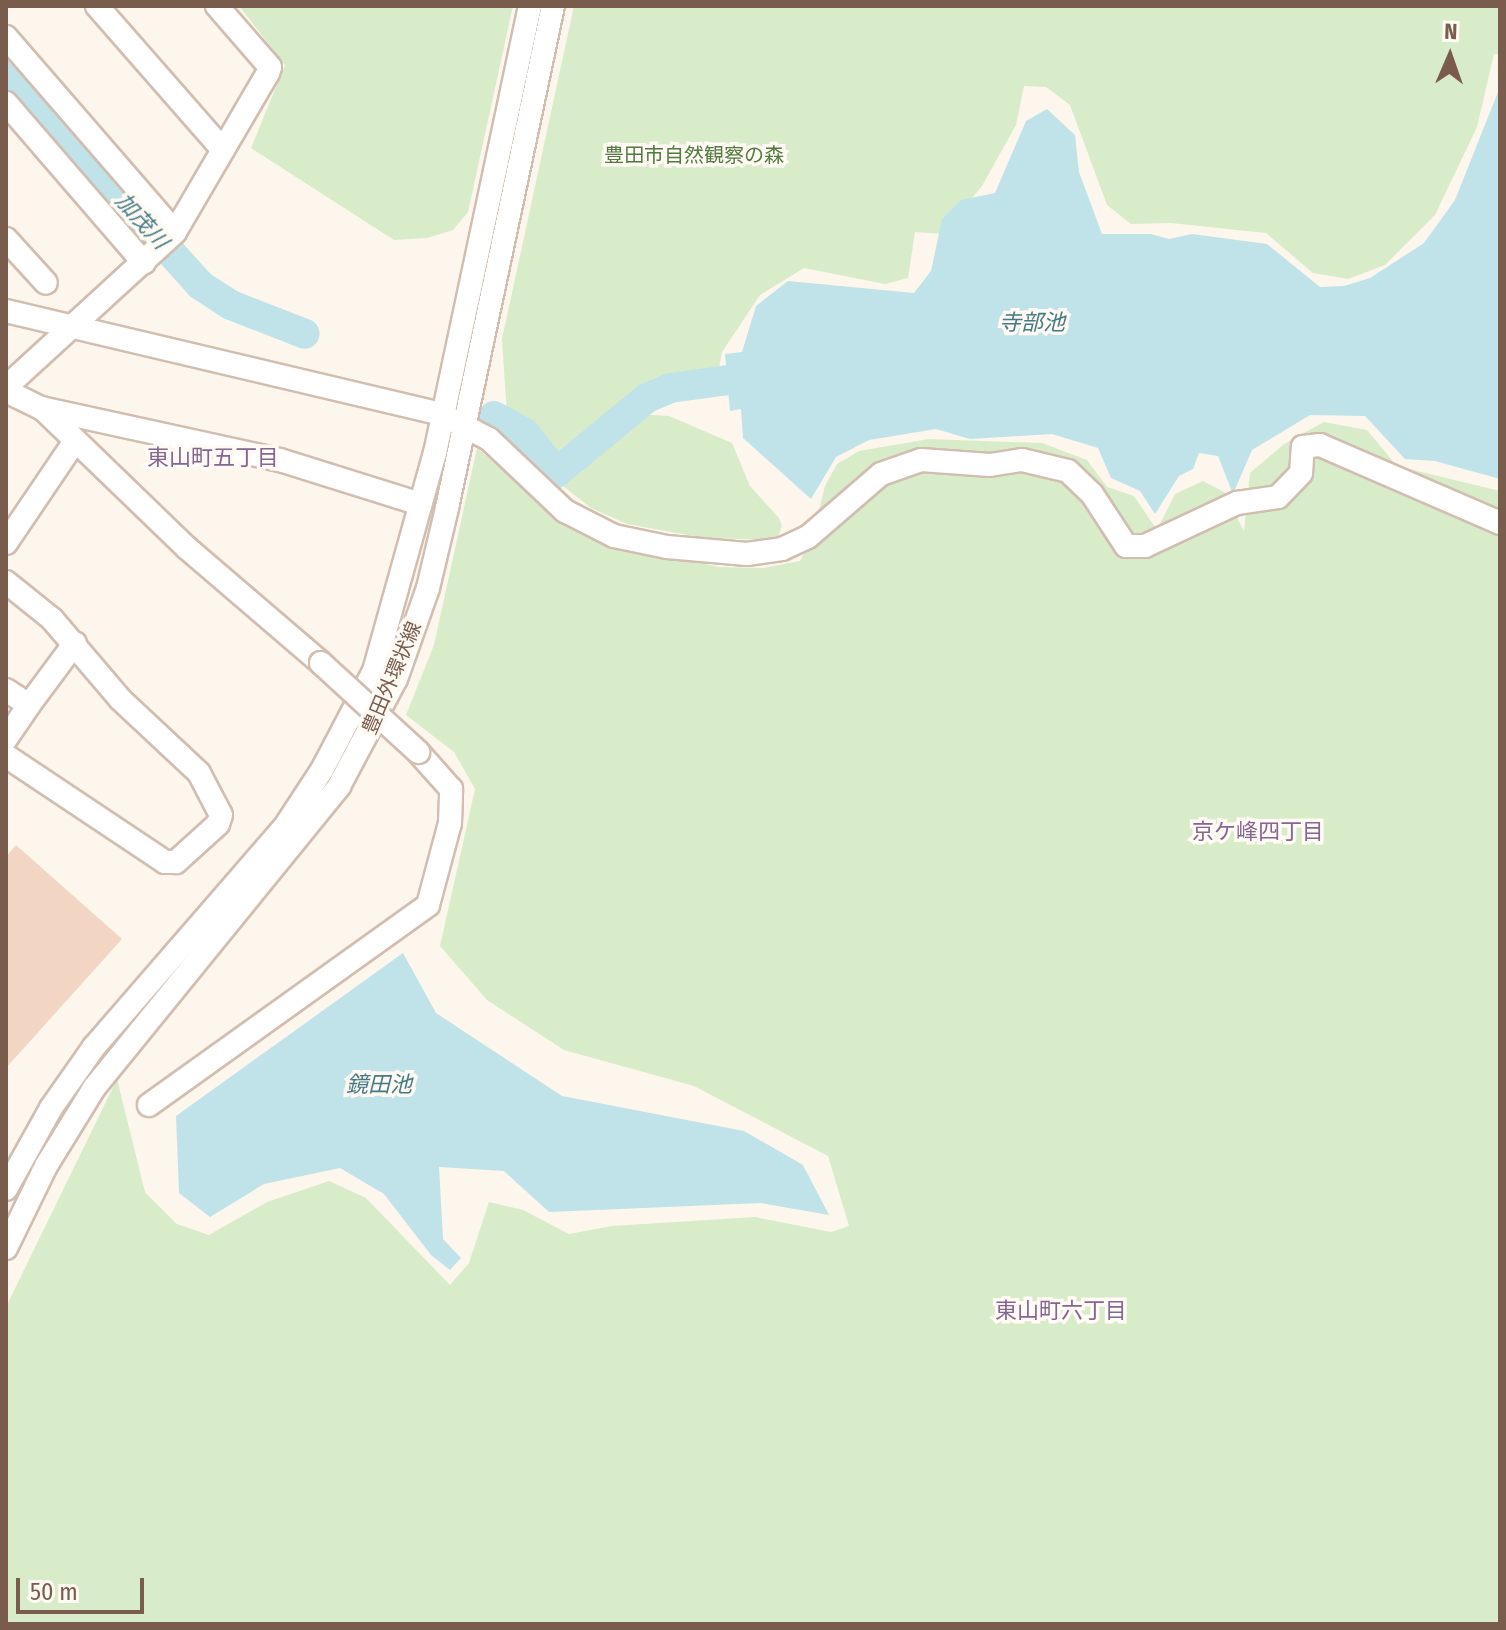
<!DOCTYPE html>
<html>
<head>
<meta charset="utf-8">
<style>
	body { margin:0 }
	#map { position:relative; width:1506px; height:1630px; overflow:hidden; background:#fdf6ec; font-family:"Fira Sans Condensed","Noto Sans JP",sans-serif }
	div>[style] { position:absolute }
	.green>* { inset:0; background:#d8ecc9 }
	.water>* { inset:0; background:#bfe3e8 }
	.river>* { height:30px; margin:-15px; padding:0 15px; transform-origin:15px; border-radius:15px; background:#bfe3e8 }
	.building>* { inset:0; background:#f3d5c3 }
	.roads { filter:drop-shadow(2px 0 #d1beb0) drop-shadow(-2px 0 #d1beb0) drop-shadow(0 2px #d1beb0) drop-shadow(0 -2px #d1beb0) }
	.minor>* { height:22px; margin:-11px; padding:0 11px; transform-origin:11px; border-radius:11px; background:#fff }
	.bridges { filter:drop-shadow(2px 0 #d1beb0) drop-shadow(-2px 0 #d1beb0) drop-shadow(0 2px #d1beb0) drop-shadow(0 -2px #d1beb0) }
	.minor-bridge>* { height:22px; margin:-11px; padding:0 11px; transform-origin:11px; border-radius:11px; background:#fff }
	span { translate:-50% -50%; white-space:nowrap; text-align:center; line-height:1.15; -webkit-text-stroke:7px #fffaf3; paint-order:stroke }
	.park-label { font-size:20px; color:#537a41 }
	.street-label { font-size:20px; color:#7a5c4d }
	.water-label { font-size:22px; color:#437c86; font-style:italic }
	.neighbourhood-label { font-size:22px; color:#846695 }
	.frame { position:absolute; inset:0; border:8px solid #7a5c4d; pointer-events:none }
	.north { position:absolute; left:1410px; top:16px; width:80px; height:80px; -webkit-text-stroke:6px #fffaf3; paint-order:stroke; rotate:2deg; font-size:22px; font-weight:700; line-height:32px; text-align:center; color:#7a5c4d }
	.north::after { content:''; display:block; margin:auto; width:28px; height:36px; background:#7a5c4d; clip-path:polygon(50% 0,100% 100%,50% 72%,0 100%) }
	.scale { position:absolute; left:16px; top:1578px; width:128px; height:36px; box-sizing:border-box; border:4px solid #7a5c4d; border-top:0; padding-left:10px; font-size:24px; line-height:28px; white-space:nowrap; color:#7a5c4d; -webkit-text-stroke:6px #fffaf3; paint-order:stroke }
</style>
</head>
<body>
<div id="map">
	<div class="green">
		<div style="clip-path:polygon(239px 6px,513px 6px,468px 212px,453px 230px,427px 238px,394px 240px,251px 148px,285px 65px)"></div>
		<div style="clip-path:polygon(574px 6px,1500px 6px,1500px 55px,1494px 54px,1477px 127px,1435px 215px,1385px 265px,1348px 279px,1313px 273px,1266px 233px,1171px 223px,1131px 224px,1107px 205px,1070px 105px,1046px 87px,1024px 86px,1016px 125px,982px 186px,943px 234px,915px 232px,908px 278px,885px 284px,804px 268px,760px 295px,722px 352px,717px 378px,661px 385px,640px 394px,557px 463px,507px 415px,502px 339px)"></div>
		<div style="clip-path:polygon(637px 414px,669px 416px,732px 443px,750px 486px,779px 518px,782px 526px,777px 540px,704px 538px,627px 524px,591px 508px,558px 482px)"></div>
		<div style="clip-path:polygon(1324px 422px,1367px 430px,1397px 466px,1500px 491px,1500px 1624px,6px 1624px,6px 1307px,117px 1079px,145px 1192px,177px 1224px,209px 1235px,267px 1202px,329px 1181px,366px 1198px,450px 1285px,469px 1263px,489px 1202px,523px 1210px,569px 1234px,612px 1226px,755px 1217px,831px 1232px,849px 1226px,828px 1156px,694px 1086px,564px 1050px,487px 1000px,440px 946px,475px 789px,454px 752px,406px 715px,434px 645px,477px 448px,556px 515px,622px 546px,719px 567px,763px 568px,800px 561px,812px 538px,825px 486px,837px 464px,859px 451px,929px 439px,1042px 443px,1087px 460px,1107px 487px,1134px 496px,1157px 530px,1175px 494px,1203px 481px,1224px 492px,1244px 531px,1250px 473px,1284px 444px)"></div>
	</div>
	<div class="water">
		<div style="clip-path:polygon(1500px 87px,1500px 479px,1435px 461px,1405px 459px,1365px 416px,1310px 415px,1252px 450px,1233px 494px,1218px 456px,1199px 453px,1193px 469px,1179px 476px,1155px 514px,1140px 491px,1111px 478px,1098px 448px,1052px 434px,970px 439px,936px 429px,869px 440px,836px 457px,811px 499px,743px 438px,741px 409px,730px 411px,725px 354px,742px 352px,756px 306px,788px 281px,914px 293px,931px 271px,942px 219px,961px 200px,995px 193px,1026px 121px,1047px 109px,1075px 135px,1079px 172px,1102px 234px,1151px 234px,1169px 239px,1192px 234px,1267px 244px,1320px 287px,1344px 286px,1370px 278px,1424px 243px,1455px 200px)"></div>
		<div style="clip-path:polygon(403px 953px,436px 1013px,562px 1096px,744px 1131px,803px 1165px,829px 1215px,761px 1203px,549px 1212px,504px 1171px,439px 1167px,443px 1239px,461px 1258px,450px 1270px,431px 1255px,384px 1194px,340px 1168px,264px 1184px,210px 1217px,179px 1193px,176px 1116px)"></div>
	</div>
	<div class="river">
		<div style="left:6px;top:70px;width:290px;rotate:47.9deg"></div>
		<div style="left:200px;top:285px;width:37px;rotate:33deg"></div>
		<div style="left:231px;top:305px;width:79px;rotate:21.4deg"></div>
		<div style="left:494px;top:416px;width:35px;rotate:29deg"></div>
		<div style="left:525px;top:433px;width:51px;rotate:52.2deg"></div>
		<div style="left:556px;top:473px;width:118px;rotate:-39.5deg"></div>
		<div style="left:647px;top:398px;width:25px;rotate:-23deg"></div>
		<div style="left:670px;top:388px;width:60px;rotate:-7.7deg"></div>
	</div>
	<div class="building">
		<div style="clip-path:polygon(16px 845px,122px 939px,6px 1068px,6px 857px)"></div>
	</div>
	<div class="roads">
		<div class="minor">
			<div style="left:97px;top:6px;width:191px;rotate:48.8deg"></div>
			<div style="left:6px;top:37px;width:258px;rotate:49.1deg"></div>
			<div style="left:6px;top:103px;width:211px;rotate:49.2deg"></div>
			<div style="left:6px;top:239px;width:59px;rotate:47.7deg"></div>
			<div style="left:6px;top:311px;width:447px;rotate:13.3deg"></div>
			<div style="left:441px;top:414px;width:54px;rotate:27.5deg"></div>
			<div style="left:489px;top:439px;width:105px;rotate:43.5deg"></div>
			<div style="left:565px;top:511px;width:55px;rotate:27deg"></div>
			<div style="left:614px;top:536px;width:54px;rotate:11.7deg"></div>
			<div style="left:667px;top:547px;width:80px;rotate:5deg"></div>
			<div style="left:747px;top:554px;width:35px;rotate:-8deg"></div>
			<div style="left:782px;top:549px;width:29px;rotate:-25deg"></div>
			<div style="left:808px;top:537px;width:96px;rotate:-40.8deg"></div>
			<div style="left:881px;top:474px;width:42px;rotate:-19.3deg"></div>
			<div style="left:921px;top:460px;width:69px;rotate:4.1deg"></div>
			<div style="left:990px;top:465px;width:32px;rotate:-9deg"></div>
			<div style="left:1022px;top:460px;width:47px;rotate:13.4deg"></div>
			<div style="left:1068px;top:471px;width:33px;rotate:44deg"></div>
			<div style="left:1092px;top:494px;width:62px;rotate:56.8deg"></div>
			<div style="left:1126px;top:546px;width:19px"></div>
			<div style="left:1145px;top:546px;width:102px;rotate:-25.1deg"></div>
			<div style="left:1237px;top:503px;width:41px;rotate:-8.3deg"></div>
			<div style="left:1278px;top:497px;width:33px;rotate:-46deg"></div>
			<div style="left:1301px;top:473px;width:26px;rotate:-86deg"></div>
			<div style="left:1303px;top:447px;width:17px;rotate:-7deg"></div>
			<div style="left:1320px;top:445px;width:196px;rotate:23.4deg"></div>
			<div style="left:6px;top:387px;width:229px;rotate:-42.5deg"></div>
			<div style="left:175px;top:232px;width:184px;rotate:-59.7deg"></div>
			<div style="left:268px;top:73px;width:6px;rotate:-72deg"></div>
			<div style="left:270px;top:67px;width:81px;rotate:-131deg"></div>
			<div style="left:6px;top:391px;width:39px;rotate:26deg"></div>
			<div style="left:41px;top:408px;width:245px;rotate:12.3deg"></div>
			<div style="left:280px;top:460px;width:147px;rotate:17.4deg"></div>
			<div style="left:42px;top:408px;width:202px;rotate:44deg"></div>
			<div style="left:187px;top:548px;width:177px;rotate:40.6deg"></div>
			<div style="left:6px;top:543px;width:123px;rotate:-55.9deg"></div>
			<div style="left:6px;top:582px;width:59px;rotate:38.8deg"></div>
			<div style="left:52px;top:619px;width:105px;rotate:49.6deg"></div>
			<div style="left:120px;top:699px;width:108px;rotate:43.1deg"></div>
			<div style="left:199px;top:773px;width:47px;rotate:62.4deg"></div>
			<div style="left:221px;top:815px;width:9px;rotate:108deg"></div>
			<div style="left:218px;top:824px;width:57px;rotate:137.9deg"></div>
			<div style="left:176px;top:862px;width:11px;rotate:180deg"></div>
			<div style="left:165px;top:862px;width:191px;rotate:-146.3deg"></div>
			<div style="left:6px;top:690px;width:27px;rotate:33deg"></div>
			<div style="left:29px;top:705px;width:41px;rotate:124.1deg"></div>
			<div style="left:29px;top:705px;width:77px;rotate:-53.4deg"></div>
			<div style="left:149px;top:1105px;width:343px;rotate:-35.6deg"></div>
			<div style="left:428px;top:905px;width:85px;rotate:-75deg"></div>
			<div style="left:450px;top:823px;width:34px;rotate:-88deg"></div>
			<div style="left:451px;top:789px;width:50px;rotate:-131.7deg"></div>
			<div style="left:6px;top:1189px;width:93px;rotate:-60.9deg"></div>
			<div style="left:51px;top:1108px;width:75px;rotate:-54.8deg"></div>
			<div style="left:94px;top:1047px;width:290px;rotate:-49.1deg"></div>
			<div style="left:284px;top:828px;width:69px;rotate:-56.8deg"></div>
			<div style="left:322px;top:770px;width:112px;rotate:-62.3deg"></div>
			<div style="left:374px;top:671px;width:226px;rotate:-74.4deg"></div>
			<div style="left:435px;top:453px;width:457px;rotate:-78deg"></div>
			<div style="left:6px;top:1248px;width:91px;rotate:-64deg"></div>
			<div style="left:46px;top:1166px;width:92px;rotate:-58.4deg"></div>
			<div style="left:94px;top:1088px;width:389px;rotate:-50.9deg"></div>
			<div style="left:339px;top:786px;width:121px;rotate:-62deg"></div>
			<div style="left:396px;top:679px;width:96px;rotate:-70.6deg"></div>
			<div style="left:428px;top:588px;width:82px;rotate:-76.6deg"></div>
			<div style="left:447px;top:508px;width:513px;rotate:-78.08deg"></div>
		</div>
	</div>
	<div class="bridges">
		<div class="minor-bridge">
			<div style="left:321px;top:663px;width:132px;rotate:42.5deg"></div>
		</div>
	</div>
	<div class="park-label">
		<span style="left:694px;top:155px">豊田市自然観察の森</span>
	</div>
	<div class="street-label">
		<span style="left:392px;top:678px;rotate:-67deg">豊田外環状線</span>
	</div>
	<div class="water-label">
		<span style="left:142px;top:221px;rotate:48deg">加茂川</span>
		<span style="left:1032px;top:323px">寺部池</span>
		<span style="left:379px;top:1085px">鏡田池</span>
	</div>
	<div class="neighbourhood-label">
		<span style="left:213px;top:458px">東山町五丁目</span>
		<span style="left:1258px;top:832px">京ケ峰四丁目</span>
		<span style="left:1061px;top:1311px">東山町六丁目</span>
	</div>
	<div class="frame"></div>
	<div class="north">N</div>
	<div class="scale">50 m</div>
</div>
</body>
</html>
